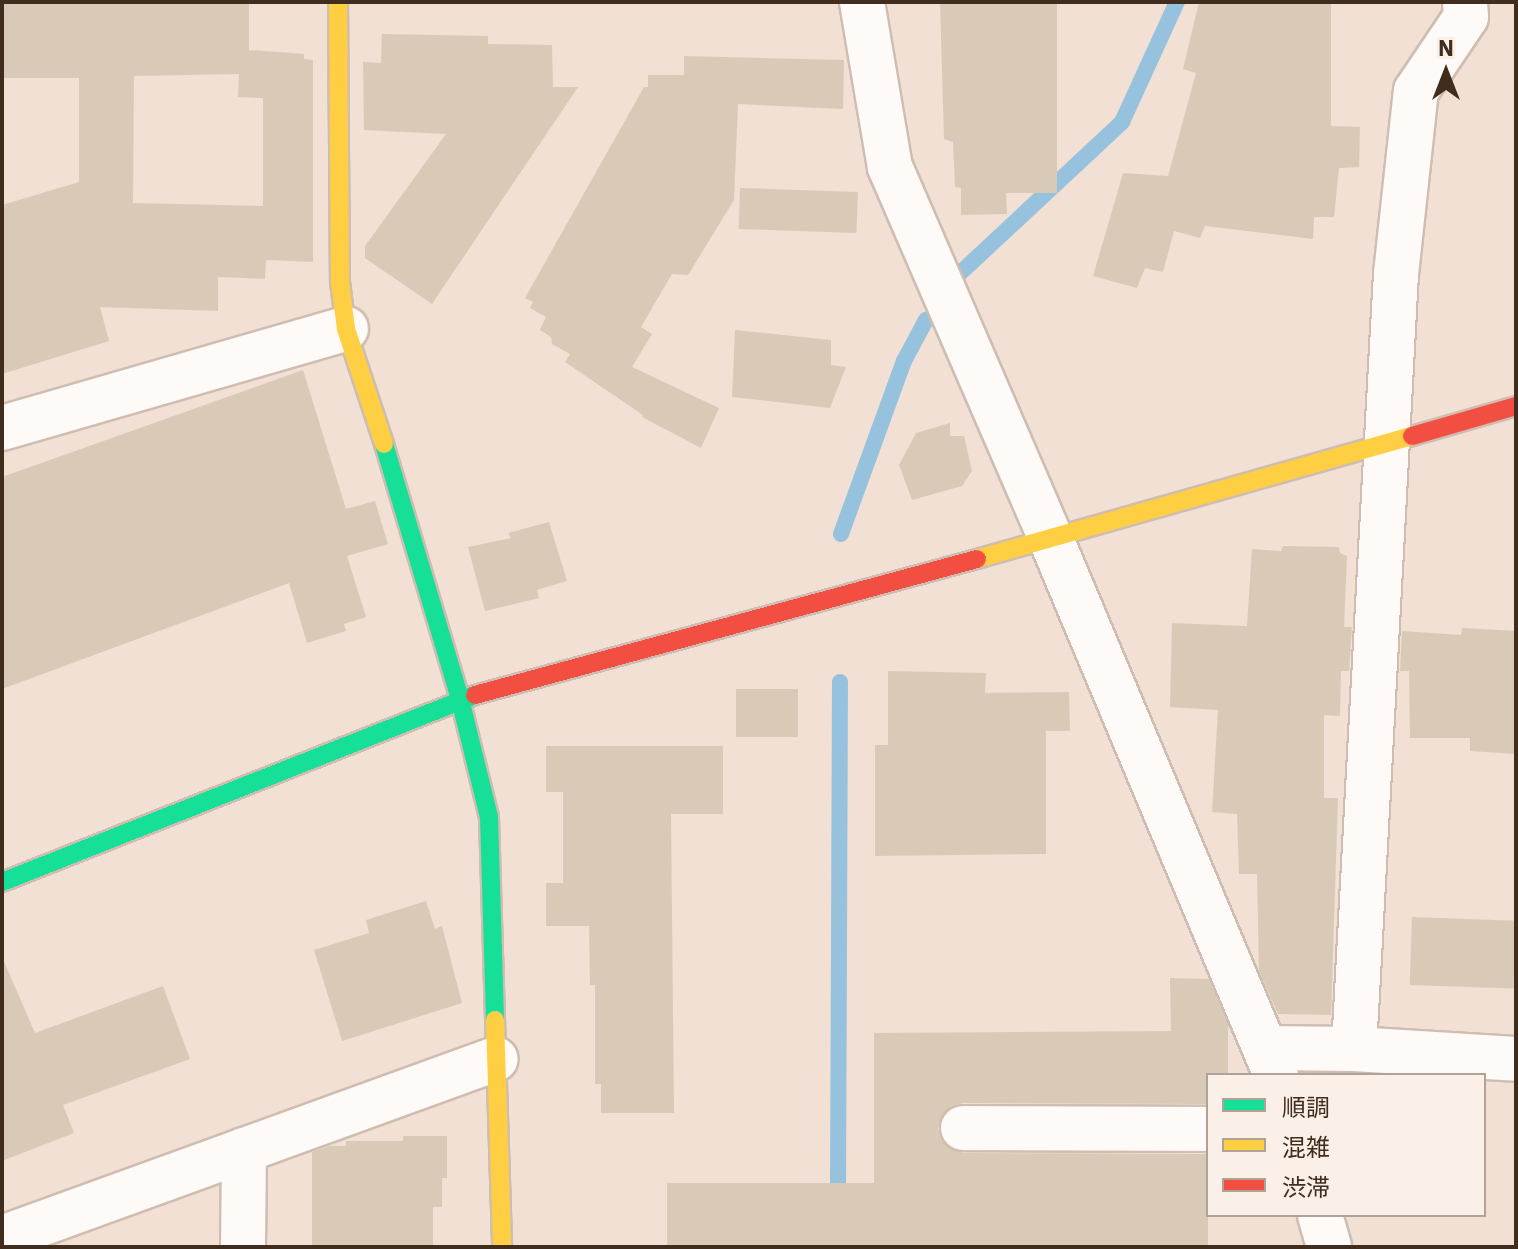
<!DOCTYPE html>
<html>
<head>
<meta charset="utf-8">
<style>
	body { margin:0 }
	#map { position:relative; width:1518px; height:1249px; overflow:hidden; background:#f1e0d3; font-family:"IBM Plex Sans","Noto Sans JP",sans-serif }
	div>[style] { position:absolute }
	.stream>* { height:16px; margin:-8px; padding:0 8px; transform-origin:8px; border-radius:8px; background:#96c2de }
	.building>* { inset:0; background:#d9cab7; transform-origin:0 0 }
	.roads { filter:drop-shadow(2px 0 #cebdb0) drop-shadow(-2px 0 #cebdb0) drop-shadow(0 2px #cebdb0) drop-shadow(0 -2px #cebdb0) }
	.street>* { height:44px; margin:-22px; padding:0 22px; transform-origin:22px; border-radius:22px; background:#fdfaf8 }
	.fast>* { height:18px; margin:-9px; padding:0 9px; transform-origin:9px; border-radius:9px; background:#16e098 }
	.slow>* { height:18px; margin:-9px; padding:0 9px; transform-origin:9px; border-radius:9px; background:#ffcf43 }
	.jam>* { height:18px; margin:-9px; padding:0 9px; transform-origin:9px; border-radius:9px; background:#f24e42 }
	span { translate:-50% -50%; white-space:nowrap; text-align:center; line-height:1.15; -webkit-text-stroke:6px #faf0e8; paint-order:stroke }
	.frame { position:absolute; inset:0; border:4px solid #412d1d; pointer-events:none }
	.legend { position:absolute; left:1206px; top:1073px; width:280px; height:144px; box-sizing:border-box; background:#faf0e8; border:2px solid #b0a297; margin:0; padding:10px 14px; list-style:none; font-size:24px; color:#412d1d }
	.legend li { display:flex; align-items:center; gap:16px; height:40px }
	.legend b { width:40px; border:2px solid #b0a297 }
	.north { position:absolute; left:1406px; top:32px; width:80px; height:80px; -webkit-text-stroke:6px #faf0e8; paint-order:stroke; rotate:0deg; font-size:22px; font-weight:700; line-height:32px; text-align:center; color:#412d1d }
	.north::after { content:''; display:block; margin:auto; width:28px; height:36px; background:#412d1d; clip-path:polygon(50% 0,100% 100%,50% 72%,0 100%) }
</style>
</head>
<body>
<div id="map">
	<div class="stream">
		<div style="left:957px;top:276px;width:226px;rotate:-43deg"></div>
		<div style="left:1122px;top:122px;width:132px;rotate:-65.4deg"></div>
		<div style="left:841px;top:534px;width:184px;rotate:-70deg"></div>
		<div style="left:904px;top:361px;width:47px;rotate:-61.8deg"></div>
		<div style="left:838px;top:1201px;width:519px;rotate:-89.78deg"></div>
	</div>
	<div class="building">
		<div style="clip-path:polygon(evenodd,2px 2px,249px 2px,249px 50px,304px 54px,304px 59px,313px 60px,313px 262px,266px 260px,265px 279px,218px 277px,218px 311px,100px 307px,109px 341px,2px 374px,2px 205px,79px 182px,79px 78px,2px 78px,2px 2px,239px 74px,238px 97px,263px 98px,263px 206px,133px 203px,134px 76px,239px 74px)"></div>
		<div style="clip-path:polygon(940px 2px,1057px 2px,1057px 193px,1006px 193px,1007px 214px,961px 215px,961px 188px,955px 187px,953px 142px,944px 139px)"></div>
		<div style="clip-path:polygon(1199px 2px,1331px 2px,1331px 126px,1360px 127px,1359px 167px,1339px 168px,1334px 217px,1314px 217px,1313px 239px,1205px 226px,1200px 238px,1174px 231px,1163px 272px,1145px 268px,1137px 288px,1093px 276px,1123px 173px,1168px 176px,1196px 73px,1183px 69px)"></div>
		<div style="clip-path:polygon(382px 34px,488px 36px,488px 44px,552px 45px,553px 87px,578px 87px,432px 304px,365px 258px,365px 246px,446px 134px,364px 130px,363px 62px,381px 63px)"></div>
		<div style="clip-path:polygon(684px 56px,844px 60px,843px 109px,738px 104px,734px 200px,688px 275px,672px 274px,641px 327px,652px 334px,632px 367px,719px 408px,701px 448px,642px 417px,643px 415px,565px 362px,570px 354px,552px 344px,551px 337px,540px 330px,546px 317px,530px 308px,533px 302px,525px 298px,644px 87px,648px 87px,648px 75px,684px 75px)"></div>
		<div style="left:740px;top:188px;width:118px;height:41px;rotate:2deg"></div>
		<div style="clip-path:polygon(735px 330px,831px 340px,831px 365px,846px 367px,830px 408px,732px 397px)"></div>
		<div style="clip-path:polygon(303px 370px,346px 509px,375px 501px,388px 544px,347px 556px,366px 617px,344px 624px,346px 631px,307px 643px,289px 583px,2px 689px,2px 477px)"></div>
		<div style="clip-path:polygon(950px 423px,950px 436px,964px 436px,972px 471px,962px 486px,912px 500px,899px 465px,916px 433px)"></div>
		<div style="clip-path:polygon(549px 522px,567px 581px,537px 590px,539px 598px,485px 611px,468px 547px,511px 538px,508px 533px)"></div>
		<div style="clip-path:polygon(1283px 546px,1339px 547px,1340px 553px,1347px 556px,1344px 627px,1352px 627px,1349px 671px,1341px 671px,1340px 716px,1324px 715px,1324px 798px,1338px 798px,1331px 1015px,1278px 1014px,1259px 971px,1257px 874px,1239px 874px,1237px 814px,1212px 812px,1218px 710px,1170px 707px,1172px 623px,1247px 626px,1252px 549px,1281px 551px)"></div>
		<div style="clip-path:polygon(1462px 628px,1516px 631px,1516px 754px,1470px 751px,1470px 738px,1410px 738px,1409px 671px,1400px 671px,1402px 631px,1461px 635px)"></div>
		<div style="clip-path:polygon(888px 671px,986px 673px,985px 693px,1069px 692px,1070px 731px,1046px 731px,1046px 854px,875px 856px,875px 745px,888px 745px)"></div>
		<div style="left:736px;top:689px;width:62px;height:48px"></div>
		<div style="clip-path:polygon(546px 746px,723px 746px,723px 814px,671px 814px,674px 1113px,601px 1113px,601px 1084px,595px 1084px,595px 985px,590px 985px,589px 926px,546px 926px,546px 883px,563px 883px,563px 792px,546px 792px)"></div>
		<div style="clip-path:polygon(426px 901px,435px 929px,442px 926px,462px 1003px,342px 1041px,314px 950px,369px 933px,366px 920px)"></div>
		<div style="left:1412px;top:917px;width:104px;height:68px;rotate:2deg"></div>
		<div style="clip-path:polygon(2px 957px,35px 1033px,163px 986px,190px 1059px,63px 1105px,74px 1133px,2px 1161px)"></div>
		<div style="clip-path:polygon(1170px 978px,1209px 979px,1228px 1024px,1228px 1075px,1208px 1075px,1208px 1104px,963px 1103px,951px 1106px,942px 1115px,938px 1129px,941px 1140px,950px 1149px,963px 1153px,1208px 1154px,1208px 1247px,667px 1247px,667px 1183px,874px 1183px,874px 1033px,1171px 1031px)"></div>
		<div style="clip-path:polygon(403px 1136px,447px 1136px,447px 1178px,442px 1178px,442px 1207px,433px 1207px,433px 1247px,312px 1247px,312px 1152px,330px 1146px,346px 1146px,346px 1141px,403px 1141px)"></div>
	</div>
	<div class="roads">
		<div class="street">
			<div style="left:862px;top:2px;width:167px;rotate:80.4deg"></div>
			<div style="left:890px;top:167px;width:405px;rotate:66.6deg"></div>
			<div style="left:1051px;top:539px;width:581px;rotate:67.23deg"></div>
			<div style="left:2px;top:428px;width:358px;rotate:-16.1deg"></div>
			<div style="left:1267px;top:1048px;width:87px;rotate:0.7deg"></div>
			<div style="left:1354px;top:1049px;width:162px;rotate:3.5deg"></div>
			<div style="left:1354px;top:1049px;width:776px;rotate:-86.9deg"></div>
			<div style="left:1396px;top:274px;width:184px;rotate:-83.8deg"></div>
			<div style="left:1416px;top:91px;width:89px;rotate:-56deg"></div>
			<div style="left:1466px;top:17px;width:15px;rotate:-94deg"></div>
			<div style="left:963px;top:1128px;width:245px;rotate:0.2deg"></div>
			<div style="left:1320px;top:1215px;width:33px;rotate:74deg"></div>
			<div style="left:2px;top:1238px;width:525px;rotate:-19.92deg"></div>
			<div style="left:243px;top:1247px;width:97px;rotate:-89.4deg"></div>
		</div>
		<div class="fast">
			<div style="left:384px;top:444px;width:266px;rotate:73.4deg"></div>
			<div style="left:460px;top:699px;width:122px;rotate:76.2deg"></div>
			<div style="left:489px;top:817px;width:203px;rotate:88.3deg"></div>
			<div style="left:2px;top:882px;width:509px;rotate:-21.57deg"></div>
		</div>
		<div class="slow">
			<div style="left:338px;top:2px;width:280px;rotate:89.6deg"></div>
			<div style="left:340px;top:282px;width:47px;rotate:82.7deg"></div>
			<div style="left:346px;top:329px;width:121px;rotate:71.7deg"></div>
			<div style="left:977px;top:559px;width:452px;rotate:-15.8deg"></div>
			<div style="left:495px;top:1020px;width:227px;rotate:88.2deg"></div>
		</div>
		<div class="jam">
			<div style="left:1412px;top:436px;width:108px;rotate:-16.1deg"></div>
			<div style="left:475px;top:695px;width:520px;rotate:-15.16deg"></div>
		</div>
	</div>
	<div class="frame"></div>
	<ul class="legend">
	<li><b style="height:10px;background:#16e098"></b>順調</li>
	<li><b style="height:10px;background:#ffcf43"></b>混雑</li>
	<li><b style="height:10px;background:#f24e42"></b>渋滞</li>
	</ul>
	<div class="north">N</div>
</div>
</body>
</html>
